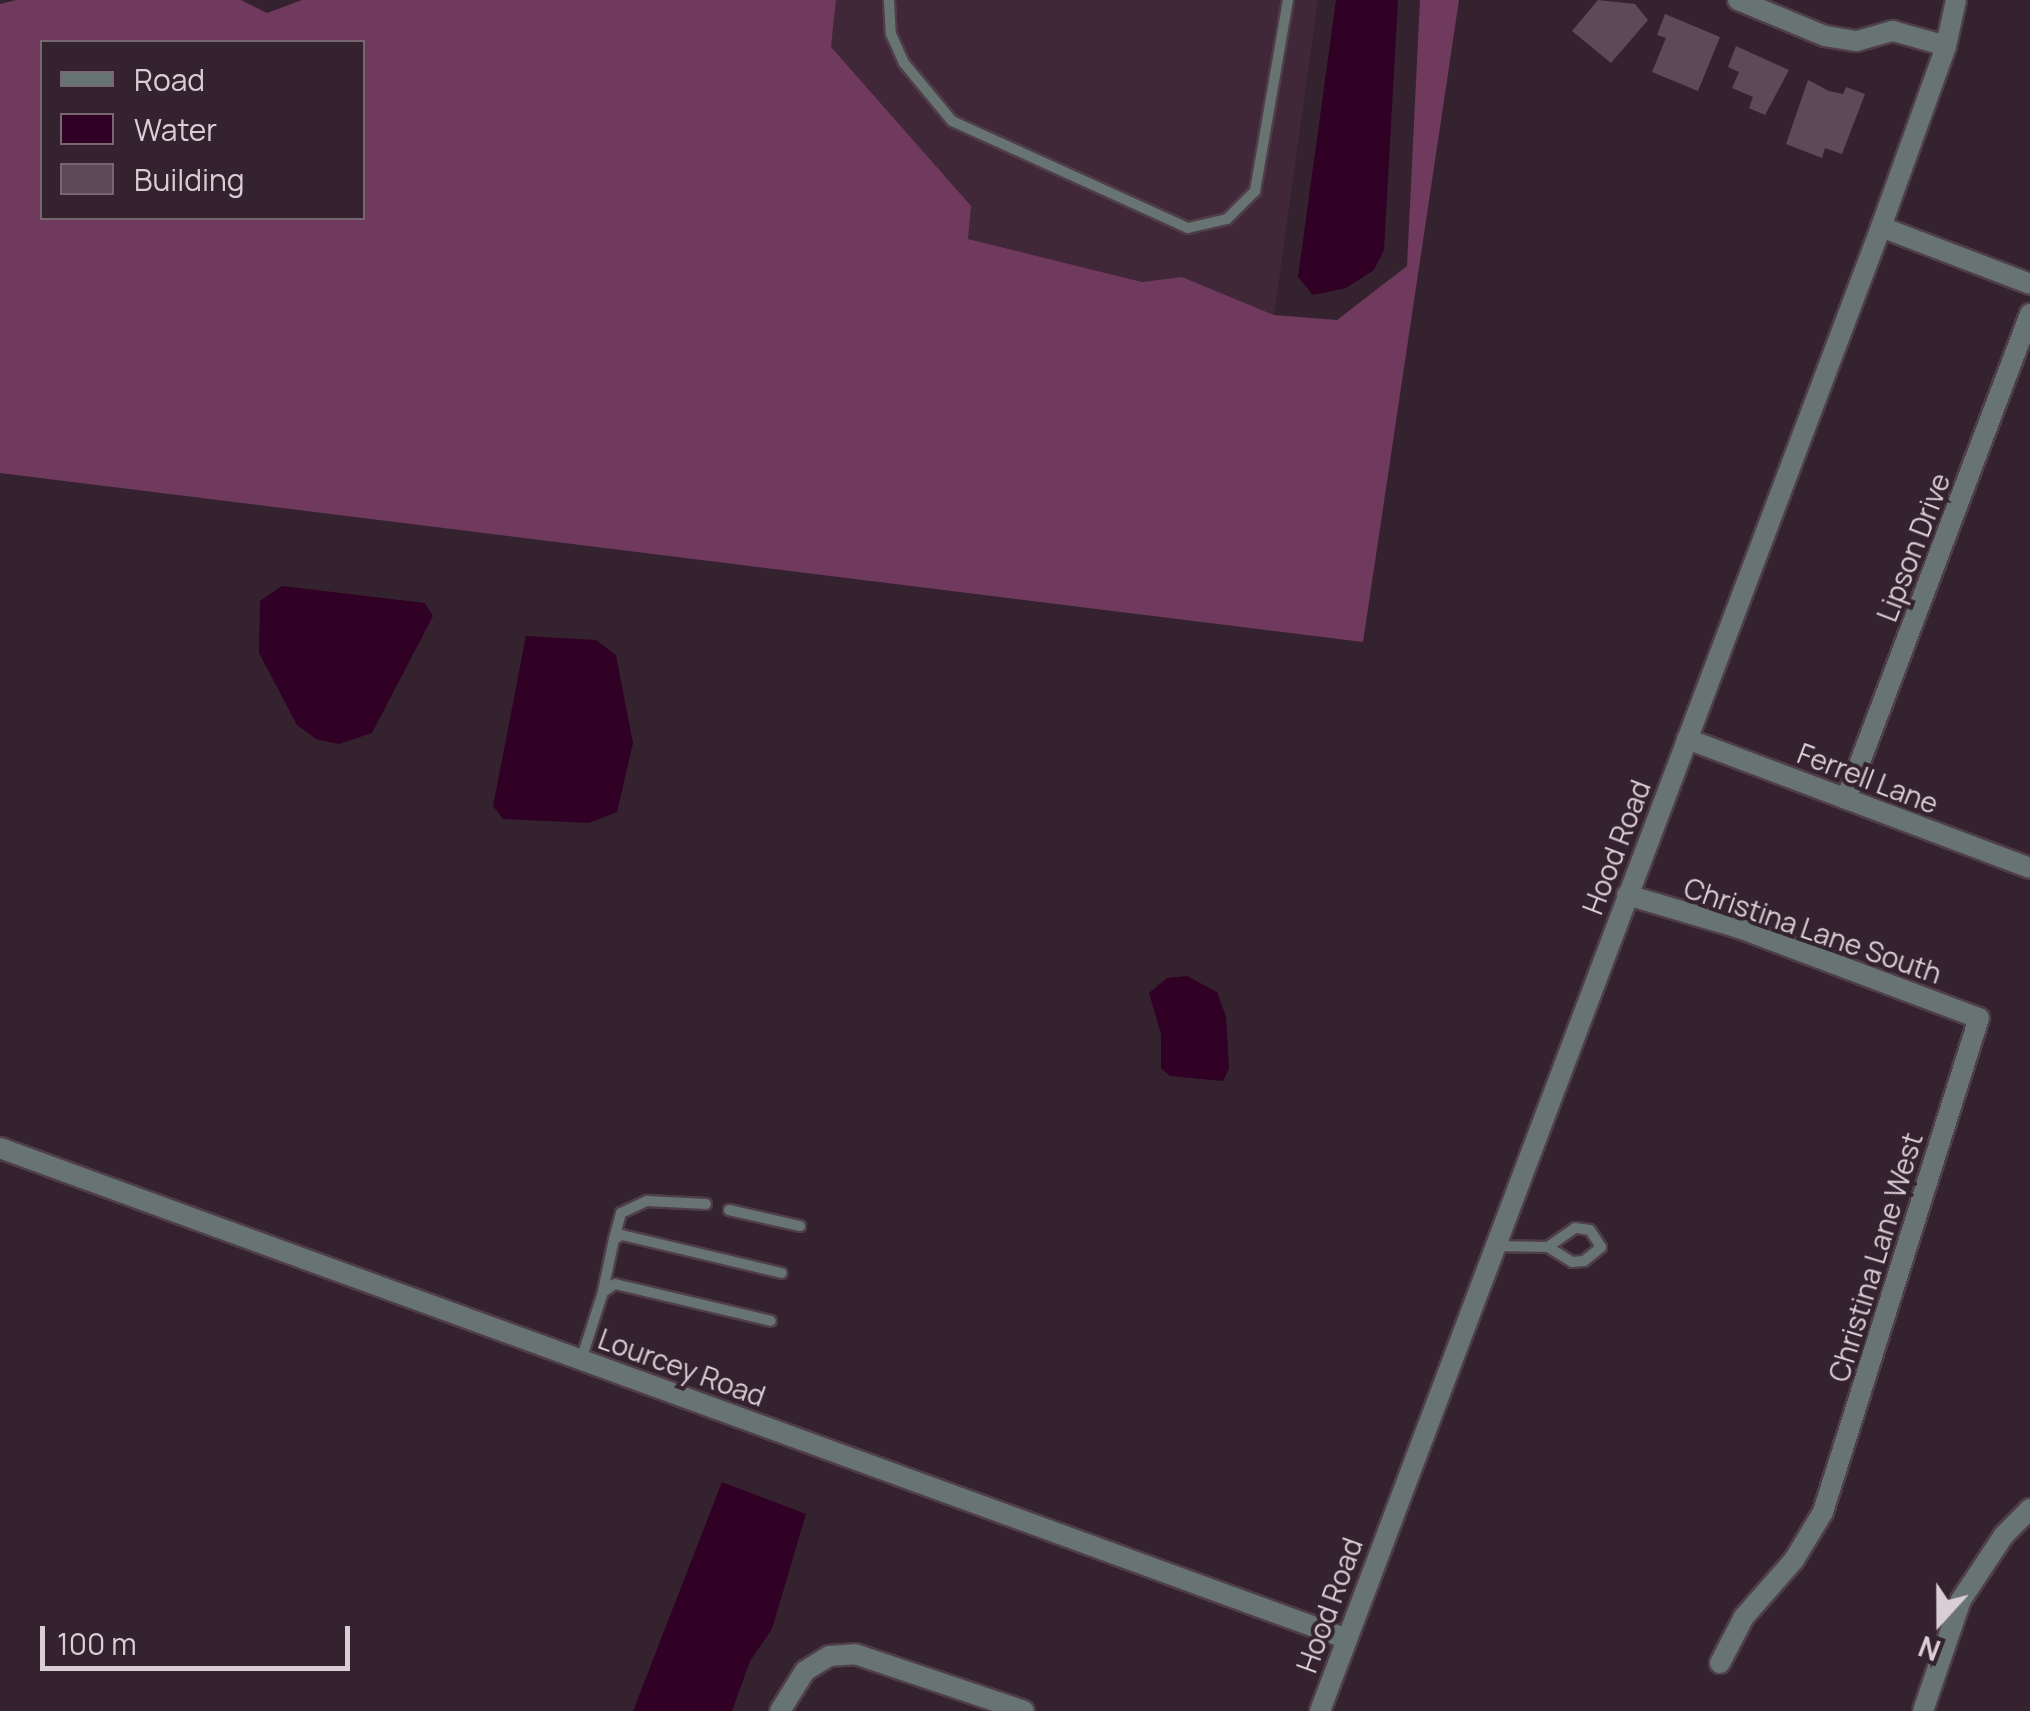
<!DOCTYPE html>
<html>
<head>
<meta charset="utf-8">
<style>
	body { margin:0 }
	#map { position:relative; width:2030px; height:1711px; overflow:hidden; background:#34222e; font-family:Manrope,sans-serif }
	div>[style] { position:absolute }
	.built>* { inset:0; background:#402838 }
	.forest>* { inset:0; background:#703a5f }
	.water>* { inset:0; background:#310125 }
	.building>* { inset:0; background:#5e4a56 }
	.roads { filter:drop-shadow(2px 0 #4f3e49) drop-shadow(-2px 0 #4f3e49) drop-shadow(0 2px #4f3e49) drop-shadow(0 -2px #4f3e49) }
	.service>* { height:10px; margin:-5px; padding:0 5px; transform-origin:5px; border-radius:5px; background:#687472 }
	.minor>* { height:20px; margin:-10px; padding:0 10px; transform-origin:10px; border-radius:10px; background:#687472 }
	.tertiary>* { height:20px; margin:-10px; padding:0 10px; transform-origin:10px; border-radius:10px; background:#687472 }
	span { translate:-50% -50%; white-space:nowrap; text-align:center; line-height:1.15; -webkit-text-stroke:8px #34222e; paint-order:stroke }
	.street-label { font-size:28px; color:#daced5 }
	.legend { position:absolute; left:40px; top:40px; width:325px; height:180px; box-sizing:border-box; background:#34222e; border:2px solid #766771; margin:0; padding:12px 18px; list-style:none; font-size:30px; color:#daced5 }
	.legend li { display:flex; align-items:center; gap:20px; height:50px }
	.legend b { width:50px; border:2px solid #766771 }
	.north { position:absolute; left:1890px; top:1571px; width:100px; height:100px; -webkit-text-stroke:8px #34222e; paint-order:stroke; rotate:201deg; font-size:28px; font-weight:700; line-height:40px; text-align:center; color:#daced5 }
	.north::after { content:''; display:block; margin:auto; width:35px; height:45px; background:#daced5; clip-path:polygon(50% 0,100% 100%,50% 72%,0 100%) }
	.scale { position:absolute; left:40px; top:1626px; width:310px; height:45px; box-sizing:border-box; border:5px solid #daced5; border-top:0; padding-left:12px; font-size:30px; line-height:35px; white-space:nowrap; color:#daced5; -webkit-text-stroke:8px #34222e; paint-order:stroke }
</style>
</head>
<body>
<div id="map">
	<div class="built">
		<div style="clip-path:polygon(836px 0,1318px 0,1274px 315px,1182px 277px,1142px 282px,968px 239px,831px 47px)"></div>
	</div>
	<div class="forest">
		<div style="clip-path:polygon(evenodd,16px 0,241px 0,267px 13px,302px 0,836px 0,831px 47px,971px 206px,968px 239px,1142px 282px,1182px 277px,1274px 315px,1337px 320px,1407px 266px,1420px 0,1459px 0,1363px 642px,0 473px,0 4px,16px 0,42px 42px,362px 42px,362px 218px,42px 218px,42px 42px)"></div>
	</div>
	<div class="water">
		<div style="clip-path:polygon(1336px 0,1398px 0,1384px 250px,1374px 270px,1346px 288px,1313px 295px,1298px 277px)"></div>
		<div style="clip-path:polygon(282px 586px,425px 603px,433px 616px,372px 733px,339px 744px,316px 739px,297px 725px,259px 653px,260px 601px)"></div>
		<div style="clip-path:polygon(526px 636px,596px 640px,616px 655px,633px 743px,617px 812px,589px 823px,503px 819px,493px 806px)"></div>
		<div style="clip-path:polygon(1187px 976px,1217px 992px,1226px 1017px,1229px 1069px,1223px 1081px,1170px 1076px,1161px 1068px,1161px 1034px,1149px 993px,1167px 978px)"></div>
		<div style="clip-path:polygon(722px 1482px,806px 1514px,772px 1629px,750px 1661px,732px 1711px,633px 1711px)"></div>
	</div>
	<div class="building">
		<div style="clip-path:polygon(1598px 0,1635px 4px,1648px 20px,1611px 63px,1572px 31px)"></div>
		<div style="clip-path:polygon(1665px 14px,1720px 37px,1698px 91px,1652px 72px,1666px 38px,1657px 35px)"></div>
		<div style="clip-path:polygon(1736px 46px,1789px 70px,1765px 115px,1749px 108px,1753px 97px,1732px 88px,1739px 72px,1728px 67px)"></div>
		<div style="clip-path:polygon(1808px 80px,1829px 91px,1843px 94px,1846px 87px,1865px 94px,1842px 154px,1825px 148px,1822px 158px,1786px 144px)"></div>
	</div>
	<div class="roads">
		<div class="service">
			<div style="left:889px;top:0;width:34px;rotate:87deg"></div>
			<div style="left:891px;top:34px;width:32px;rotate:66deg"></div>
			<div style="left:904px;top:63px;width:75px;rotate:50.4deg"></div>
			<div style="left:952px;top:121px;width:259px;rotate:24.4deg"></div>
			<div style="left:1188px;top:228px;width:40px;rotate:-13deg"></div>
			<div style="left:1227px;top:219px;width:40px;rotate:-45deg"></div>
			<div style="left:1255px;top:191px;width:194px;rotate:-80.2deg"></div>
			<div style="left:729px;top:1210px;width:73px;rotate:12.7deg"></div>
			<div style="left:614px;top:1239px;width:27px;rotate:-75deg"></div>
			<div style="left:621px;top:1213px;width:29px;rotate:-25deg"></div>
			<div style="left:647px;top:1201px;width:59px;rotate:2.9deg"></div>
			<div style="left:1495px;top:1246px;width:53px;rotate:1.1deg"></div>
			<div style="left:1548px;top:1247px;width:28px;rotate:32deg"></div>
			<div style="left:1572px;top:1262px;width:12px;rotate:-5deg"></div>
			<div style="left:1584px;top:1261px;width:22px;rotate:-39deg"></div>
			<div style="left:1601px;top:1247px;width:20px;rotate:-123deg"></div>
			<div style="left:1590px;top:1230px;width:15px;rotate:-172deg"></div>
			<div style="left:1575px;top:1228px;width:33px;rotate:145deg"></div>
			<div style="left:603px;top:1291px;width:53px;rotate:-78.1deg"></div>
			<div style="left:614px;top:1239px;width:9px;rotate:-27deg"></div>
			<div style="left:622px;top:1235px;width:164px;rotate:13.4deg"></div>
			<div style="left:581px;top:1360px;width:71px;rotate:-72.1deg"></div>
			<div style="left:603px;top:1292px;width:14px;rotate:-34deg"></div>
			<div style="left:615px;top:1284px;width:160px;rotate:13.3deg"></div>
		</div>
		<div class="minor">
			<div style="left:1738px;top:0;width:94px;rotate:22.5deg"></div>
			<div style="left:1825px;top:36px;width:32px;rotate:9deg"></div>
			<div style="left:1857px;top:41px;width:37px;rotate:-16deg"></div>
			<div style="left:1893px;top:31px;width:55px;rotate:15.8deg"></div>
			<div style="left:1881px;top:227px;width:160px;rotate:20.9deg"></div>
			<div style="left:1687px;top:739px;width:366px;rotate:20.6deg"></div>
			<div style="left:1846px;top:799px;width:519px;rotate:-69.22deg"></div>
			<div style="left:1627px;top:895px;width:117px;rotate:16.4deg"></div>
			<div style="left:1739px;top:928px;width:256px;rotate:20.6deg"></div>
			<div style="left:1979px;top:1018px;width:518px;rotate:107.53deg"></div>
			<div style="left:1823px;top:1512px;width:56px;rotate:121.1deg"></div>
			<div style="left:1794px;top:1560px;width:76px;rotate:131.3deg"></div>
			<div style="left:1744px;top:1617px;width:52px;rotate:117.6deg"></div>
			<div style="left:0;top:1148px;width:1431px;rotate:20.02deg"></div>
			<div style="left:780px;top:1711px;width:47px;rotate:-58deg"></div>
			<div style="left:805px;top:1671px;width:28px;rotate:-32deg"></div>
			<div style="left:829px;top:1656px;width:26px;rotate:-4deg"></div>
			<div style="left:855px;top:1654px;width:178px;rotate:18.6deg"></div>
			<div style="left:1923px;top:1711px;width:117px;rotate:-71.1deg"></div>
			<div style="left:1961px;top:1600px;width:78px;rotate:-56.5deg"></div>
			<div style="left:2004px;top:1535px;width:37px;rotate:-45deg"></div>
		</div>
		<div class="tertiary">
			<div style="left:1320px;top:1711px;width:1586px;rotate:-69.29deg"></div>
			<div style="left:1881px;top:227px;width:192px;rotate:-70.2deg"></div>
			<div style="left:1946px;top:46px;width:47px;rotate:-77.7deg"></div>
		</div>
	</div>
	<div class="street-label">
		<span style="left:1913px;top:547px;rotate:-69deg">Lipson Drive</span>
		<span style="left:1868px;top:778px;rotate:21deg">Ferrell Lane</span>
		<span style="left:1616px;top:847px;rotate:-69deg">Hood Road</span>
		<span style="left:1813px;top:930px;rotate:19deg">Christina Lane South</span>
		<span style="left:1875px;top:1257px;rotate:-73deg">Christina Lane West</span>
		<span style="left:682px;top:1367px;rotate:20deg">Lourcey Road</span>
		<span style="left:1329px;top:1605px;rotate:-70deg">Hood Road</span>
	</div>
	<ul class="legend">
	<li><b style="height:12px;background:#687472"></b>Road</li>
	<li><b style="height:28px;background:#310125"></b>Water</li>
	<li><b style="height:28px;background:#5e4a56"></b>Building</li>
	</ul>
	<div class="north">N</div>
	<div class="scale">100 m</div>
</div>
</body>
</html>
